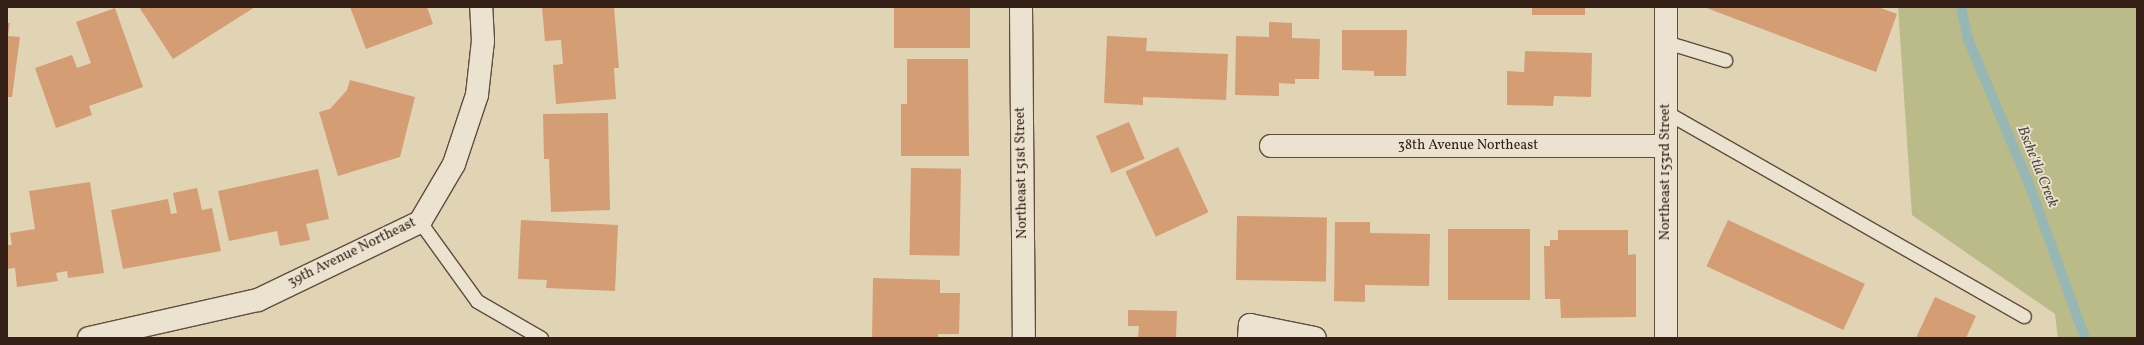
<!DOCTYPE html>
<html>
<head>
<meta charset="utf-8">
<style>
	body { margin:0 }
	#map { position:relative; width:2144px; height:345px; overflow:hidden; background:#e0d4b5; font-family:Vollkorn,serif }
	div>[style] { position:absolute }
	.green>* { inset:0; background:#babb88 }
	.stream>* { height:10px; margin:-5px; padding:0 5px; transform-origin:5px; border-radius:5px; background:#96b7b4 }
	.building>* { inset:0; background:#d49d74; transform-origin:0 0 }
	.roads { filter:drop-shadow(1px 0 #5f4d3e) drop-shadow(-1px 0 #5f4d3e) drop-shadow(0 1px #5f4d3e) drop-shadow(0 -1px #5f4d3e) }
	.service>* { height:13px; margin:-6.5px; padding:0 6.5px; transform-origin:6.5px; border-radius:6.5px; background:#ebe3cf }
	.minor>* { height:22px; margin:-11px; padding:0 11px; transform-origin:11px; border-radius:11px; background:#ebe3cf }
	span { translate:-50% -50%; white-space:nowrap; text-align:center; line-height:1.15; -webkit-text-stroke:3.5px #ebe3cf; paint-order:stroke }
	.street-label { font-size:14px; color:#342017 }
	.water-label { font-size:15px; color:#514d46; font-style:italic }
	.frame { position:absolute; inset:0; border:8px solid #342017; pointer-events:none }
</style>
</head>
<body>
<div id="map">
	<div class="green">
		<div style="clip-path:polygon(1898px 7px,2137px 7px,2137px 338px,2058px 338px,2055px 314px,1912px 215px)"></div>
	</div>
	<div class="stream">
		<div style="left:1961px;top:7px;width:33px;rotate:78deg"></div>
		<div style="left:1968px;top:39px;width:157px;rotate:67.2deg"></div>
		<div style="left:2029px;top:184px;width:164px;rotate:70deg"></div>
	</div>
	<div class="building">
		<div style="clip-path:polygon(139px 7px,255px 7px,173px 59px)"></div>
		<div style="clip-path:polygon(350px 7px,427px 7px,433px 24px,366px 49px)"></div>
		<div style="clip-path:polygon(542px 7px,614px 7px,619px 68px,614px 68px,616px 99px,556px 104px,553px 65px,563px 64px,561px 40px,545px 41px)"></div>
		<div style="left:894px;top:7px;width:76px;height:41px"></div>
		<div style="left:1532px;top:7px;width:53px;height:8px"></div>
		<div style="clip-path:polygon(1704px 7px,1878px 7px,1897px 14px,1876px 72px)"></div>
		<div style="clip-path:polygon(115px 8px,143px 87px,89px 106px,92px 115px,56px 128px,35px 68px,72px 55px,77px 68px,91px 63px,76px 22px)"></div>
		<div style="clip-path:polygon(1269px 22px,1292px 23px,1292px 38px,1320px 39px,1319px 79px,1295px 79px,1295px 84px,1279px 83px,1279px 96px,1235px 95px,1236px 36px,1269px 37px)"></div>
		<div style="clip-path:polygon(7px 23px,10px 23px,8px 36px,20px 37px,12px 97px,7px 97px)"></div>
		<div style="clip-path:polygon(1342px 30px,1407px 30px,1406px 76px,1374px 76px,1374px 71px,1342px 70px)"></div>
		<div style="clip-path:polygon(1107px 36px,1147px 38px,1146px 51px,1228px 54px,1226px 100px,1143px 97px,1143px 105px,1104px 103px)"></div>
		<div style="clip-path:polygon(1525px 51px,1592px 53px,1591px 97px,1554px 96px,1553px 106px,1507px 105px,1507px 71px,1524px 72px)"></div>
		<div style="clip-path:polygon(907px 59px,968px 59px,969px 156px,901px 156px,901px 104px,907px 104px)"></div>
		<div style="clip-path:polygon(350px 80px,415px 97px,400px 157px,338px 176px,319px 112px,330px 109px,347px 90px)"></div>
		<div style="clip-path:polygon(608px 113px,610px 210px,551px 212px,549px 159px,544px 159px,543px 114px)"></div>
		<div style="left:1129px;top:122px;width:40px;height:36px;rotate:67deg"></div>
		<div style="left:1178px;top:147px;width:72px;height:58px;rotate:65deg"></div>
		<div style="left:911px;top:168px;width:50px;height:87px;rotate:1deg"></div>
		<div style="clip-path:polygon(318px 169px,329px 219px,306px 224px,310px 240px,280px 246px,277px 231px,229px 241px,218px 191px)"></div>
		<div style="clip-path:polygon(90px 182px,104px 273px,68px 278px,67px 271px,56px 273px,58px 281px,17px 287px,15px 268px,7px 269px,7px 245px,12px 245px,10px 233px,35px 229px,29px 191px)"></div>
		<div style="clip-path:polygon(197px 188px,202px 210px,212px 208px,221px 251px,123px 269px,111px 210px,168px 199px,171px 214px,177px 213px,173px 193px)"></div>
		<div style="left:1237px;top:216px;width:90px;height:64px;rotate:1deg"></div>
		<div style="clip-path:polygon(521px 220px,618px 225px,615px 291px,546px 288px,547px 280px,518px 279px)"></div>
		<div style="left:1728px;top:220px;width:151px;height:51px;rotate:25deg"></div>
		<div style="clip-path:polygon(1335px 222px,1370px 222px,1370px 233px,1430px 234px,1429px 286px,1365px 285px,1365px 302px,1334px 301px)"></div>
		<div style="left:1448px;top:229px;width:82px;height:71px"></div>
		<div style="clip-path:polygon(1558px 230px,1628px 230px,1628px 255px,1636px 254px,1636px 317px,1561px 318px,1560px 299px,1545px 299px,1544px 246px,1550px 246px,1550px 240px,1558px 240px)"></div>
		<div style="clip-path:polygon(873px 278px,940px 280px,940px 293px,960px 293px,959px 334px,938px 334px,938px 338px,872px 338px)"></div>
		<div style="clip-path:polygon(1935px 297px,1976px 316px,1966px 338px,1916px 338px)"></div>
		<div style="clip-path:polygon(1128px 310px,1177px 311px,1176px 338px,1138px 338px,1139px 326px,1128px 326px)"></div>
	</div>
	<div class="roads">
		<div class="service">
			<div style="left:1666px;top:42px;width:62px;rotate:17deg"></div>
			<div style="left:1666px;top:112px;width:412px;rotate:29.7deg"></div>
			<div style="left:420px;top:222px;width:97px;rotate:54.2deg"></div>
			<div style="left:477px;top:301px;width:74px;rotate:30deg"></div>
		</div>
		<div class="minor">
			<div style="left:1021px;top:7px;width:331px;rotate:89.5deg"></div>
			<div style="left:1666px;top:7px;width:331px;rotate:90deg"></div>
			<div style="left:1271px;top:146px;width:395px"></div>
			<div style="left:89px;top:338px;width:173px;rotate:-12.7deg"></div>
			<div style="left:258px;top:300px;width:180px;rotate:-25.7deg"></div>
			<div style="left:420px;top:222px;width:67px;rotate:-59.6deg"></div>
			<div style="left:454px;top:164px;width:73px;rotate:-71.6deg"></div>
			<div style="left:477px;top:95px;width:54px;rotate:-83.7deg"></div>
			<div style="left:483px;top:41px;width:34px;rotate:-93deg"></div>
			<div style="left:1249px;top:338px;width:13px;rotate:-86deg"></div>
			<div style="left:1250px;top:325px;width:66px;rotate:11.3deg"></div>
		</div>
	</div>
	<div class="street-label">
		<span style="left:1468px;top:146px">38th Avenue Northeast</span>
		<span style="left:1666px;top:172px;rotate:-90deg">Northeast 153rd Street</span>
		<span style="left:1022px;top:173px;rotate:-91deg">Northeast 151st Street</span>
		<span style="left:352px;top:253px;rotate:-26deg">39th Avenue Northeast</span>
	</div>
	<div class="water-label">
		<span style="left:2037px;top:167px;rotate:68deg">Bsche'tla Creek</span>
	</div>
	<div class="frame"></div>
</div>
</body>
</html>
